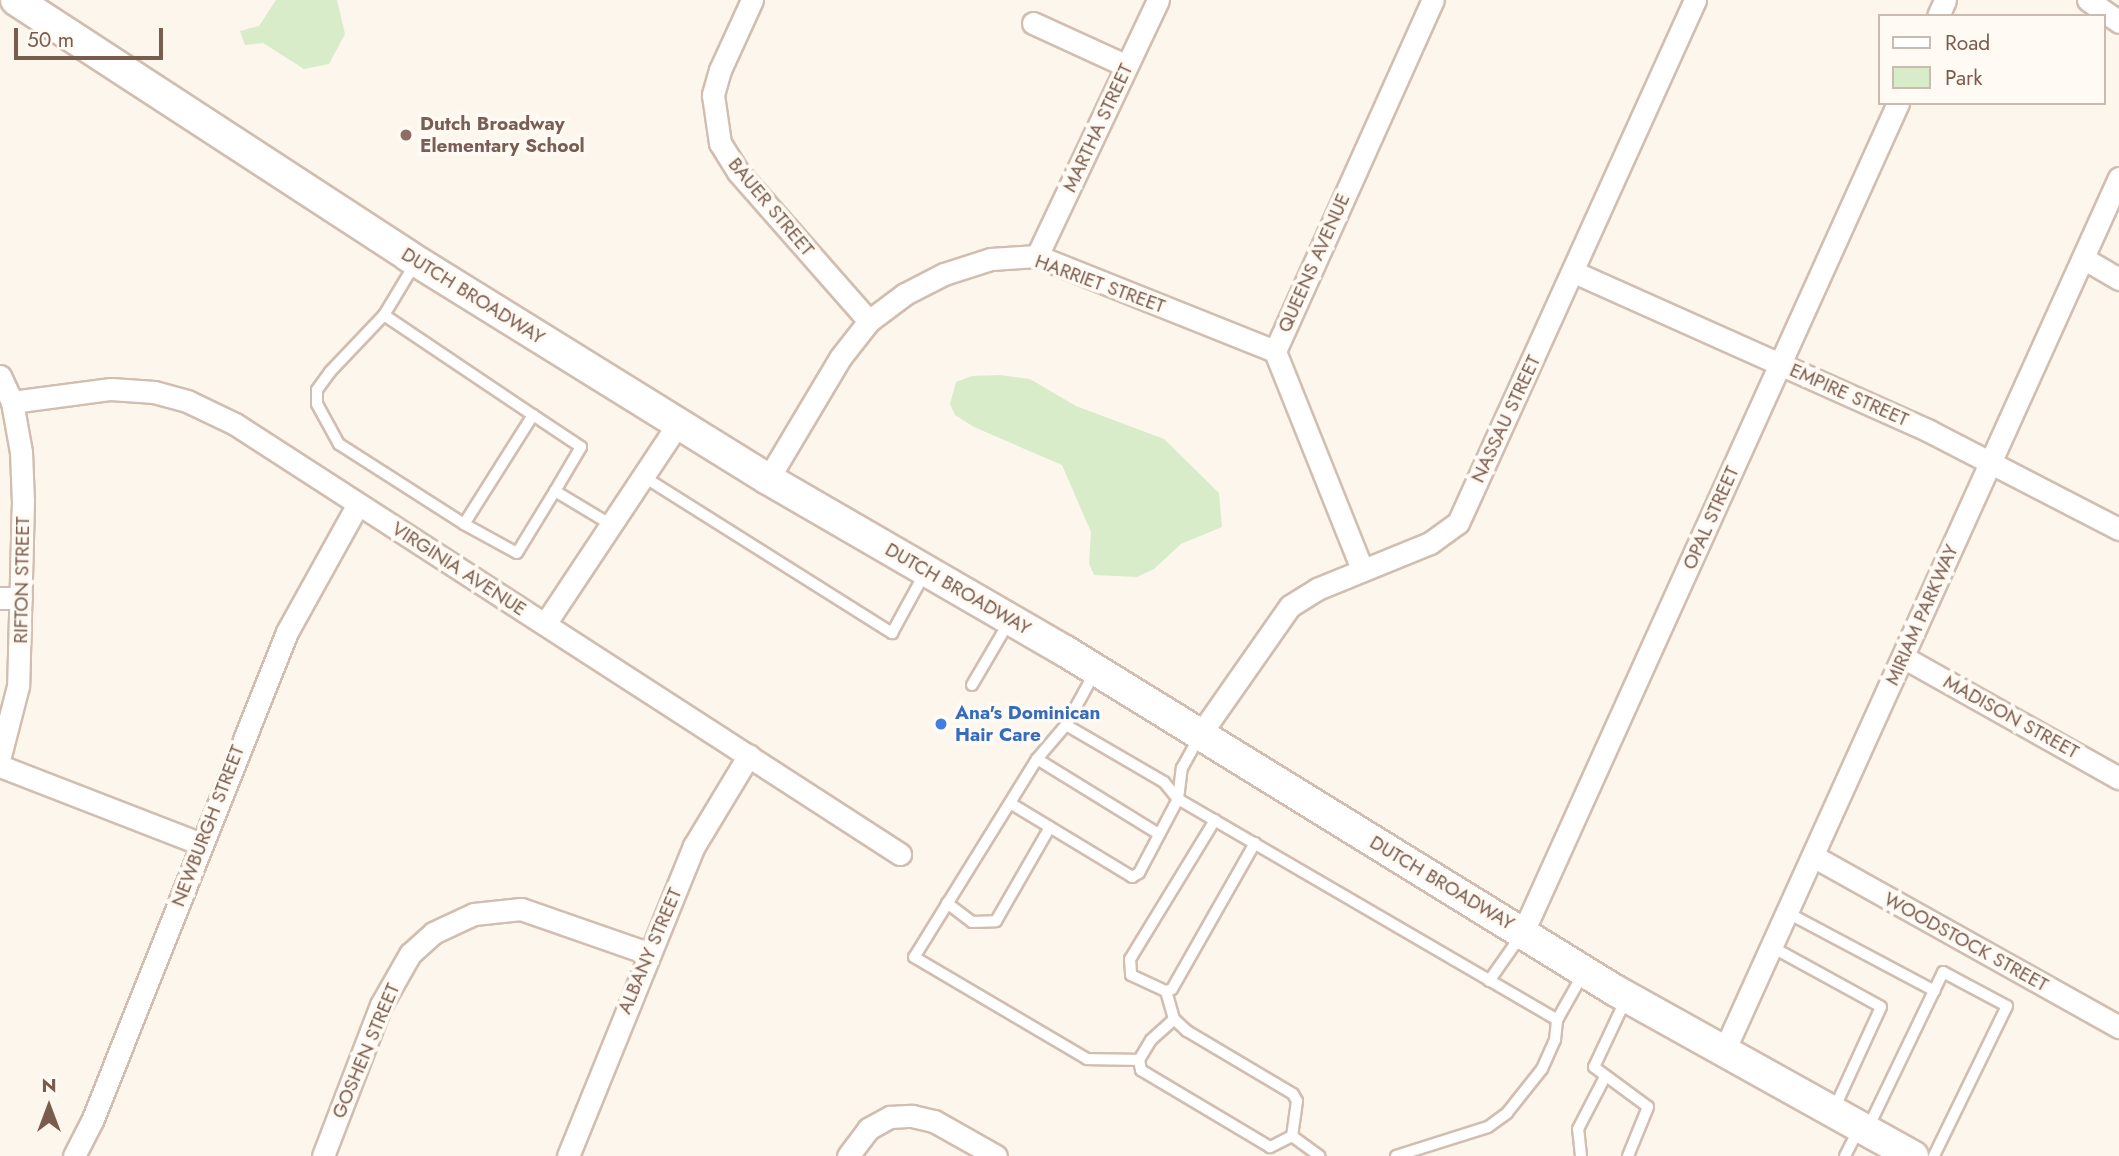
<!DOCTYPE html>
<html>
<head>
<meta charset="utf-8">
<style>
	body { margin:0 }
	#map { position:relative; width:2119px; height:1156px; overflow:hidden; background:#fdf6ec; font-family:Jost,sans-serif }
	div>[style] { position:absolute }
	.green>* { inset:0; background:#d8ecc9 }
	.roads { filter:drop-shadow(2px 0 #d1beb0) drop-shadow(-2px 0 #d1beb0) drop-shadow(0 2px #d1beb0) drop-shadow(0 -2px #d1beb0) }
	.lane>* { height:10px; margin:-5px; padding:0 5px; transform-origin:5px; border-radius:5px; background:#fff }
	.street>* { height:21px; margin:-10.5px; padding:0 10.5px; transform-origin:10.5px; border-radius:10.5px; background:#fff }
	.secondary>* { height:30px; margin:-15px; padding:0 15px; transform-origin:15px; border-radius:15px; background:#fff }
	.dots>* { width:19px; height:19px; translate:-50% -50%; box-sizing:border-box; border:4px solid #fffaf3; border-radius:50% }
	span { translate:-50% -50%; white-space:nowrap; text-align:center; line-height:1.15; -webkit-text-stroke:7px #fffaf3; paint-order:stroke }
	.education-label { font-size:19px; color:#785e54; font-weight:700 }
	.left { translate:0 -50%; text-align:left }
	.street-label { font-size:19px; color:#7a5c4d }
	.shop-label { font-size:19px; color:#366cbe; font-weight:700 }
	.legend { position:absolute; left:1878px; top:14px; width:228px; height:91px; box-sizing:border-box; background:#fffaf3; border:2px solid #cabbb1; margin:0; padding:9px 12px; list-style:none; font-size:21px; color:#7a5c4d }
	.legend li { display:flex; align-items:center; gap:14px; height:35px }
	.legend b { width:35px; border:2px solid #cabbb1 }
	.north { position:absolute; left:14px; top:1072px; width:70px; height:70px; -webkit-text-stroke:5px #fffaf3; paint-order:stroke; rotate:0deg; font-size:19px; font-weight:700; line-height:28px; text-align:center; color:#7a5c4d }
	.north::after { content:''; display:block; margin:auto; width:24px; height:32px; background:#7a5c4d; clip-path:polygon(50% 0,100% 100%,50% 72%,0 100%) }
	.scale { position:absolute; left:14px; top:28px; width:149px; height:32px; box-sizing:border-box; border:4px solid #7a5c4d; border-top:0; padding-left:9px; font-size:21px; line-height:24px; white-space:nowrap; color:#7a5c4d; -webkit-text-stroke:5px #fffaf3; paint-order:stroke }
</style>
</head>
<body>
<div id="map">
	<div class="green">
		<div style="clip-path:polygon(276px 0,337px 0,345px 34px,329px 64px,304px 69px,263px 43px,245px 45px,240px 31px,259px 26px)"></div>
		<div style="clip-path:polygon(999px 375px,1030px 379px,1076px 406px,1164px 439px,1219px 493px,1222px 527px,1181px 544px,1154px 569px,1137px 577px,1094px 575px,1089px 563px,1091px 532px,1062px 465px,974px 427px,955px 415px,950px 404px,956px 382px,972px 376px)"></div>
	</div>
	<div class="roads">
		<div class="lane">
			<div style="left:416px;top:262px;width:62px;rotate:121.1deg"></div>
			<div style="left:384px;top:315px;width:79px;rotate:133.5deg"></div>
			<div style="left:330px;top:372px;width:22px;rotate:126deg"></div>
			<div style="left:317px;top:390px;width:14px;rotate:90deg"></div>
			<div style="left:317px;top:404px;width:46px;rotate:61.2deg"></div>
			<div style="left:339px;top:444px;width:148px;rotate:32.6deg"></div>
			<div style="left:384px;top:315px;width:179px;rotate:33.9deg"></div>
			<div style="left:641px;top:475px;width:297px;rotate:32.2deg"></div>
			<div style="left:892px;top:633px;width:71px;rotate:-61.3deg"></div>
			<div style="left:555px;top:491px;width:51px;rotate:-59.4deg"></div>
			<div style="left:581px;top:447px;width:58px;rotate:-146.3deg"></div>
			<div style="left:533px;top:415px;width:129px;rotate:122.3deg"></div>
			<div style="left:464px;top:524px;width:60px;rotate:28.7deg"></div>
			<div style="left:517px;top:553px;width:73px;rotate:-58.5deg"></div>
			<div style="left:555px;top:491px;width:64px;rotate:31deg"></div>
			<div style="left:1095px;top:672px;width:60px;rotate:118.7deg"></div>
			<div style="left:1066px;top:725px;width:45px;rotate:130.5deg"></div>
			<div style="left:1037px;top:759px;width:233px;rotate:121.8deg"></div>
			<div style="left:914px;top:957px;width:201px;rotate:30.5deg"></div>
			<div style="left:1087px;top:1059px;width:52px;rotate:1.1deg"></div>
			<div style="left:972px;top:685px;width:73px;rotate:-59.6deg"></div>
			<div style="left:1066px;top:725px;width:113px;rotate:30.2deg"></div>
			<div style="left:1164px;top:782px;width:22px;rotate:51deg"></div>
			<div style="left:1178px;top:799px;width:439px;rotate:30.2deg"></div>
			<div style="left:1037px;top:759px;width:143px;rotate:31.6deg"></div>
			<div style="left:1010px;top:803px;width:143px;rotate:31.2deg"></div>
			<div style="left:1132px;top:877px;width:8px;rotate:-30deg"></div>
			<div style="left:1139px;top:873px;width:84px;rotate:-62.2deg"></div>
			<div style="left:1178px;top:799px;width:31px;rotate:-83deg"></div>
			<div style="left:1182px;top:768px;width:37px;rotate:-61deg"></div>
			<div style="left:1215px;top:820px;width:163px;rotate:121.4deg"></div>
			<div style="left:1130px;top:959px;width:16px;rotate:86deg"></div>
			<div style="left:1131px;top:975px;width:38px;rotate:25deg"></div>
			<div style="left:1166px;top:991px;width:6px;rotate:-18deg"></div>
			<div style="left:1172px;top:989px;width:168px;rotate:-60.4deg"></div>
			<div style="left:947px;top:903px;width:31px;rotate:37deg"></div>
			<div style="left:972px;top:922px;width:24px;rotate:-2deg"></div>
			<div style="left:996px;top:921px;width:108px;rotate:-60.1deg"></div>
			<div style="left:1788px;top:913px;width:166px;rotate:28deg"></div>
			<div style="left:1772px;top:947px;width:124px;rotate:28.8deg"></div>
			<div style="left:1881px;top:1007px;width:112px;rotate:114.7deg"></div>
			<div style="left:1489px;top:981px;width:57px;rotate:-54.9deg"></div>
			<div style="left:1166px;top:991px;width:29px;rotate:74deg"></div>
			<div style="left:1174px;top:1019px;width:18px;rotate:43deg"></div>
			<div style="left:1187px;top:1031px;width:123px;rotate:30.7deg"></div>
			<div style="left:1293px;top:1094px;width:8px;rotate:60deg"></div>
			<div style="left:1297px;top:1101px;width:35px;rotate:98deg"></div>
			<div style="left:1292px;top:1136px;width:25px;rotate:153deg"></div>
			<div style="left:1270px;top:1147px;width:150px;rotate:-149.2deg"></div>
			<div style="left:1141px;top:1070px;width:10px;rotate:-101deg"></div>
			<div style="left:1139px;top:1060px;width:23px;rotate:-59deg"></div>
			<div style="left:1151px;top:1040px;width:31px;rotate:-42deg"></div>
			<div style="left:1626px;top:999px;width:75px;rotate:115.2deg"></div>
			<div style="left:1594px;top:1067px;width:67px;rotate:36.5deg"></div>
			<div style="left:1648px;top:1107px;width:53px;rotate:112.2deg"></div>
			<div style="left:1868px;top:1128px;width:173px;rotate:-64.3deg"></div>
			<div style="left:1943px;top:972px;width:72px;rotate:28deg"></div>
			<div style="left:2007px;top:1006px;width:167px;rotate:116deg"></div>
			<div style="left:1292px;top:1136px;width:34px;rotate:36deg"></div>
			<div style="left:1396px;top:1156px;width:96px;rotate:-17.5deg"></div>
			<div style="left:1488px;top:1127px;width:24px;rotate:-36deg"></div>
			<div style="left:1507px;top:1113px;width:56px;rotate:-51.5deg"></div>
			<div style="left:1542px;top:1069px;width:32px;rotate:-66deg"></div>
			<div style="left:1555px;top:1040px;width:20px;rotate:-84deg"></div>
			<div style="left:1557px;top:1020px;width:53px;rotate:-60.5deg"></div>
			<div style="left:1581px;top:1156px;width:27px;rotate:-96deg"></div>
			<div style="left:1578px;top:1129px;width:59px;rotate:-62.6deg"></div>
			<div style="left:1845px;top:1156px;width:30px;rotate:-63deg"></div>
		</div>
		<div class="street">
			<div style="left:752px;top:0;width:77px;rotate:114.6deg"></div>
			<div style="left:720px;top:70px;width:26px;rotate:106deg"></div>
			<div style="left:713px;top:95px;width:49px;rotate:81.7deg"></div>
			<div style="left:720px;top:143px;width:34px;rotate:58deg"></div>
			<div style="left:738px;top:172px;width:198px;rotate:48.7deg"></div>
			<div style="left:2088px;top:0;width:38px;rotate:35deg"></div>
			<div style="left:1938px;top:16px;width:17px;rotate:-66deg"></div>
			<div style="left:1033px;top:23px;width:103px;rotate:24.6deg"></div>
			<div style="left:1037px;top:256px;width:283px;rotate:-64.7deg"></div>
			<div style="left:2083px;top:258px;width:42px;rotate:30.3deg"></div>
			<div style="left:1574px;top:272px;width:389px;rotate:24.1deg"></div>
			<div style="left:1929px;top:431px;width:214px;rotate:27.3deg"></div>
			<div style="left:0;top:376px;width:29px;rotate:65deg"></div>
			<div style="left:12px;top:402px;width:51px;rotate:79.8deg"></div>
			<div style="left:21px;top:452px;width:49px;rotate:87.7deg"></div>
			<div style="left:23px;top:501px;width:185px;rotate:91.5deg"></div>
			<div style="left:18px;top:686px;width:72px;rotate:104.4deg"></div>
			<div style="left:12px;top:402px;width:100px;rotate:-7.5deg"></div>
			<div style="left:111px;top:389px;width:43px;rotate:4deg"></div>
			<div style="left:154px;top:392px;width:34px;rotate:15deg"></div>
			<div style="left:187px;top:401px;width:53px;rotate:25.6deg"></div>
			<div style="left:235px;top:424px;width:792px;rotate:32.89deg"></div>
			<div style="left:768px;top:479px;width:141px;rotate:-59.2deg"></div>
			<div style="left:840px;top:358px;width:47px;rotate:-51.9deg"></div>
			<div style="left:869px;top:321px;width:45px;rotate:-36.9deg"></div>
			<div style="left:905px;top:294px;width:44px;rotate:-27.1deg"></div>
			<div style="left:944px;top:274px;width:49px;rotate:-17.7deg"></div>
			<div style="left:991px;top:259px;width:46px;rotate:-3.7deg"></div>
			<div style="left:1037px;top:256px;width:256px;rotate:21.8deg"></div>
			<div style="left:1362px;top:569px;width:235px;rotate:-111.8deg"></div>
			<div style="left:1275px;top:351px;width:385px;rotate:-65.8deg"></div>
			<div style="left:0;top:598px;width:21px"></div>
			<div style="left:545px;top:624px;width:240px;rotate:-56.4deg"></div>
			<div style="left:1903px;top:657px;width:248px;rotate:29.3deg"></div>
			<div style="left:1201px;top:733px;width:155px;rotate:-55deg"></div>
			<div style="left:1290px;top:606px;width:32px;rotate:-32deg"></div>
			<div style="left:1317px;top:589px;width:122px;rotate:-22.2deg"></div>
			<div style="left:1430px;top:543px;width:34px;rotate:-36deg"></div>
			<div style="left:1458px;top:523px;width:574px;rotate:-65.62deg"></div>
			<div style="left:0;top:766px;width:216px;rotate:21.2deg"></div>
			<div style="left:1813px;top:856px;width:351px;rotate:29.2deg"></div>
			<div style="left:1523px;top:932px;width:910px;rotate:-65.66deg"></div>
			<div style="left:1724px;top:1051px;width:958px;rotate:-65.66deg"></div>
			<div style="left:74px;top:1156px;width:39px;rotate:-63deg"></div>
			<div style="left:92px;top:1121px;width:526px;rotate:-68.26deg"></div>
			<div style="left:287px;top:632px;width:146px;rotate:-61deg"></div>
			<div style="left:323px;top:1156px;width:162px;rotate:-69deg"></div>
			<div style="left:381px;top:1005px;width:59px;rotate:-60.4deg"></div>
			<div style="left:410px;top:954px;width:31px;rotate:-42deg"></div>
			<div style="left:433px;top:933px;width:45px;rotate:-24.9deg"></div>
			<div style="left:474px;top:914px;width:47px;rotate:-6.1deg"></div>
			<div style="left:521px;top:909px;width:133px;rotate:19.2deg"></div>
			<div style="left:568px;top:1156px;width:335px;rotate:-67.9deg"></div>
			<div style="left:694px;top:846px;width:106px;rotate:-58.9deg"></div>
			<div style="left:848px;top:1156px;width:34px;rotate:-53deg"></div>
			<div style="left:868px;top:1129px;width:25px;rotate:-29deg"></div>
			<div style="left:890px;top:1117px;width:22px;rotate:-3deg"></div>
			<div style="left:912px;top:1116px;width:23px;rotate:13deg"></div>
			<div style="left:934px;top:1121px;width:71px;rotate:29.4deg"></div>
		</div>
		<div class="secondary">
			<div style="left:16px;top:0;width:468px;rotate:33.1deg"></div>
			<div style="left:408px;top:256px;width:423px;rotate:31.8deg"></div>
			<div style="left:768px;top:479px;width:343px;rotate:30.1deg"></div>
			<div style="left:1065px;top:651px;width:647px;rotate:31.68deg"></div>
			<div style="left:1616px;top:991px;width:340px;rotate:29.1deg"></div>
		</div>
	</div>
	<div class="dots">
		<div style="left:406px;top:135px;background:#8d6e63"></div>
		<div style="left:941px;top:724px;background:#3f7fe0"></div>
	</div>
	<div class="education-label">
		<span class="left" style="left:420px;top:135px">Dutch Broadway<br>Elementary School</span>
	</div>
	<div class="street-label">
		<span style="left:1098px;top:128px;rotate:-65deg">MARTHA STREET</span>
		<span style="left:771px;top:207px;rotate:50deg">BAUER STREET</span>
		<span style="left:1314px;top:263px;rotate:-66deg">QUEENS AVENUE</span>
		<span style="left:1100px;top:284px;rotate:20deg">HARRIET STREET</span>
		<span style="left:473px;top:296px;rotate:32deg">DUTCH BROADWAY</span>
		<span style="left:1849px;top:395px;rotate:24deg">EMPIRE STREET</span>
		<span style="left:1506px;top:419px;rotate:-65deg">NASSAU STREET</span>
		<span style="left:1711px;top:518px;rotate:-66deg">OPAL STREET</span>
		<span style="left:459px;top:569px;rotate:33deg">VIRGINIA AVENUE</span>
		<span style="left:22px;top:580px;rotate:-89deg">RIFTON STREET</span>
		<span style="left:958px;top:589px;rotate:30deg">DUTCH BROADWAY</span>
		<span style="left:1922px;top:615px;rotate:-66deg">MIRIAM PARKWAY</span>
		<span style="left:2011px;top:717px;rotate:29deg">MADISON STREET</span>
		<span style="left:208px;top:826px;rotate:-69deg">NEWBURGH STREET</span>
		<span style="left:1442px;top:883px;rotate:31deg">DUTCH BROADWAY</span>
		<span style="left:1966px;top:942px;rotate:29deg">WOODSTOCK STREET</span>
		<span style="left:650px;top:951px;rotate:-67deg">ALBANY STREET</span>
		<span style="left:366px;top:1051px;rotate:-67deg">GOSHEN STREET</span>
	</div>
	<div class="shop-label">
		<span class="left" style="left:955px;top:724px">Ana's Dominican<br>Hair Care</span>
	</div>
	<ul class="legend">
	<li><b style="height:9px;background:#fff"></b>Road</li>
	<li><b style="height:19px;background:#d8ecc9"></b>Park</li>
	</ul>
	<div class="north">N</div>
	<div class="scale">50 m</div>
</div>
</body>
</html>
